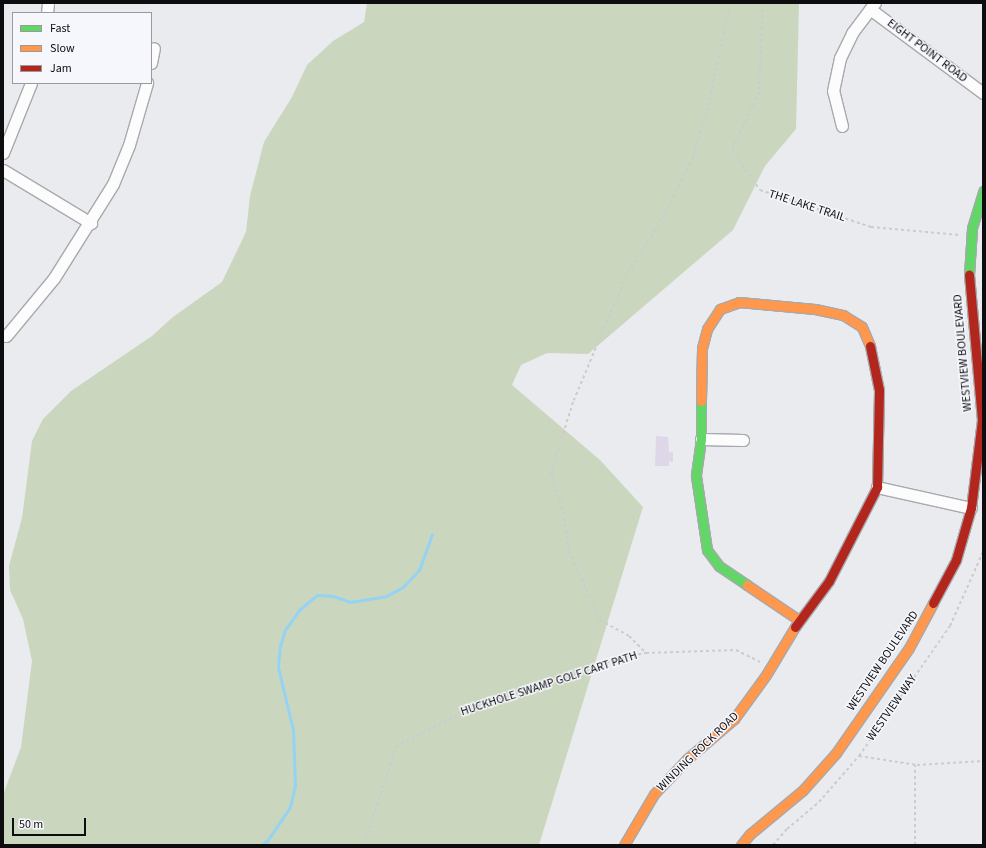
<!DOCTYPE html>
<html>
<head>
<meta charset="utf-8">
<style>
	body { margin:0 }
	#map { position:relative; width:986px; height:848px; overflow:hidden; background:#eaebef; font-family:"Source Sans 3",sans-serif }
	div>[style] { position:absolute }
	.green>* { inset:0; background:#cbd6be }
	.stream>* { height:3px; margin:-1.5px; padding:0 1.5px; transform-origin:1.5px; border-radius:1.5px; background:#95d3f2 }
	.building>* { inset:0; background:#ddd7e7 }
	.path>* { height:2px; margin-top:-1px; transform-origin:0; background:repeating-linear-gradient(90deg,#ccccce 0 3px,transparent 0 6px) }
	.roads { filter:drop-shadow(1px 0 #a8a9ac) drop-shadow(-1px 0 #a8a9ac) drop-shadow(0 1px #a8a9ac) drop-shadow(0 -1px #a8a9ac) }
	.street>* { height:11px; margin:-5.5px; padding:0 5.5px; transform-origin:5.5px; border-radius:5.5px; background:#fcfcfd }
	.fast>* { height:9px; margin:-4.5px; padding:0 4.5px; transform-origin:4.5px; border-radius:4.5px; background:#63d668 }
	.slow>* { height:9px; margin:-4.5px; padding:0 4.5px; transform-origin:4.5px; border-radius:4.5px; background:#ff974d }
	.jam>* { height:9px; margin:-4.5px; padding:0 4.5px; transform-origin:4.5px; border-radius:4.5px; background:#b3261e }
	span { translate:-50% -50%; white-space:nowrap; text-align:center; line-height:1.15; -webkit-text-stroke:3px #f6f7fd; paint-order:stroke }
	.street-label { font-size:12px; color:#0d0d0f }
	.frame { position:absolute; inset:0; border:4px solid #0d0d0f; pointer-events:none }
	.legend { position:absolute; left:12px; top:12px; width:140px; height:72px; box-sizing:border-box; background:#f6f7fd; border:1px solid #99999e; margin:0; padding:5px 7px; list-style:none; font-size:12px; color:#0d0d0f }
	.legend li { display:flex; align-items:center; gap:8px; height:20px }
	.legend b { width:20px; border:1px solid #99999e }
	.scale { position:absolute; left:12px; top:818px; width:74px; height:18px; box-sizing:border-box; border:2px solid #0d0d0f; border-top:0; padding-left:5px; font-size:12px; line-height:14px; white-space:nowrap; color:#0d0d0f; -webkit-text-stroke:3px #f6f7fd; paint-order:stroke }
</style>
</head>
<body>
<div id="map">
	<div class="green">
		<div style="clip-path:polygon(367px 3px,799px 3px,796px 129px,765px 166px,733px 230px,588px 354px,547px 353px,521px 365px,512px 385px,600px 460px,643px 507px,539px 845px,3px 845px,3px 795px,21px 747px,32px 661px,23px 619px,10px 590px,9px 566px,22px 518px,32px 441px,43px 419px,71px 391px,152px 336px,173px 317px,222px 282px,246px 232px,250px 196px,264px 142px,292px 97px,307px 65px,333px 41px,364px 22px)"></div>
	</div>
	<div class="stream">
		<div style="left:261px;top:845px;width:7px;rotate:-34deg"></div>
		<div style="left:267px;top:841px;width:41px;rotate:-55.9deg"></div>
		<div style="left:290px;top:807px;width:22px;rotate:-77deg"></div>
		<div style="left:295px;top:786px;width:56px;rotate:-92deg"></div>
		<div style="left:293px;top:730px;width:65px;rotate:-103.4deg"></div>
		<div style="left:278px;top:667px;width:21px;rotate:-85deg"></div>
		<div style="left:280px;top:646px;width:17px;rotate:-73deg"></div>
		<div style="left:285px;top:630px;width:24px;rotate:-55deg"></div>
		<div style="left:299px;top:610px;width:23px;rotate:-40deg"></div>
		<div style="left:317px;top:595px;width:16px;rotate:4deg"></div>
		<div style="left:333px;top:596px;width:18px;rotate:19deg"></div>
		<div style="left:350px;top:602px;width:36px;rotate:-9deg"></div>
		<div style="left:386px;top:596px;width:19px;rotate:-28deg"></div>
		<div style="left:403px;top:587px;width:23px;rotate:-47deg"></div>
		<div style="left:419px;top:570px;width:38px;rotate:-70deg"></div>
	</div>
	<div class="building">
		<div style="clip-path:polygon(656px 436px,668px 437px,669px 452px,673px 452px,673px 462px,669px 461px,669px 466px,655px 466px)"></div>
	</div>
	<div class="path">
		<div style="left:730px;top:3px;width:107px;rotate:101.8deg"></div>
		<div style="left:708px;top:108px;width:51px;rotate:107deg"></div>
		<div style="left:693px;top:157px;width:64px;rotate:116.2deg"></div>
		<div style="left:665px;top:214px;width:73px;rotate:122.2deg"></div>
		<div style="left:626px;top:276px;width:137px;rotate:112.8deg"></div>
		<div style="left:573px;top:402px;width:73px;rotate:107.4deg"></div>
		<div style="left:551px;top:472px;width:42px;rotate:73.3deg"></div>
		<div style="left:563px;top:512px;width:39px;rotate:81deg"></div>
		<div style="left:569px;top:551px;width:76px;rotate:65.8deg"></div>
		<div style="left:600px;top:620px;width:33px;rotate:29deg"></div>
		<div style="left:629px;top:636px;width:24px;rotate:45deg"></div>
		<div style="left:646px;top:653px;width:90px;rotate:-1.9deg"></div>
		<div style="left:736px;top:650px;width:28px;rotate:26deg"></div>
		<div style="left:763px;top:3px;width:89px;rotate:92.6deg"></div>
		<div style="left:759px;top:92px;width:64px;rotate:115deg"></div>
		<div style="left:732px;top:150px;width:49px;rotate:55deg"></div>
		<div style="left:760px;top:190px;width:117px;rotate:18.4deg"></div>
		<div style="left:871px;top:227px;width:89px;rotate:5.1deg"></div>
		<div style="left:859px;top:756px;width:59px;rotate:8.8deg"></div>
		<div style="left:917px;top:765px;width:66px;rotate:-3.5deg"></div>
		<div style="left:364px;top:845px;width:103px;rotate:-71.9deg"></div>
		<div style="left:396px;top:747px;width:78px;rotate:-27.6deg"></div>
		<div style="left:465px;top:711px;width:158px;rotate:-18.8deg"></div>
		<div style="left:615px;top:660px;width:32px;rotate:-13deg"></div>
		<div style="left:773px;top:845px;width:21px;rotate:-49deg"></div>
		<div style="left:787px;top:829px;width:42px;rotate:-40.2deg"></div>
		<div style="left:819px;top:802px;width:61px;rotate:-49deg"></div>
		<div style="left:859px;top:756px;width:159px;rotate:-55deg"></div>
		<div style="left:950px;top:626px;width:81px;rotate:-66deg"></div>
		<div style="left:915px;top:845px;width:80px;rotate:-90deg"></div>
	</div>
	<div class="roads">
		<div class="street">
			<div style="left:870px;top:9px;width:141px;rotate:36.6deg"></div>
			<div style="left:47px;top:13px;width:10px;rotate:-84deg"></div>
			<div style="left:151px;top:63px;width:15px;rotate:-79deg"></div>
			<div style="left:842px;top:126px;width:36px;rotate:-104deg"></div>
			<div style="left:833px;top:91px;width:34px;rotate:-78deg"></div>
			<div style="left:840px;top:58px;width:28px;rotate:-64deg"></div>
			<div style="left:852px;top:33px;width:38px;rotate:-53deg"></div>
			<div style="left:3px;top:153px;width:75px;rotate:-68.2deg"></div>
			<div style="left:3px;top:170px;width:103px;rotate:31.1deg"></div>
			<div style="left:6px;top:336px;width:75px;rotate:-50.4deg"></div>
			<div style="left:54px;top:278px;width:111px;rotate:-57.9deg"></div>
			<div style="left:113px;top:184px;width:42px;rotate:-67.7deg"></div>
			<div style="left:129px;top:145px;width:65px;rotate:-73.8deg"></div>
			<div style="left:701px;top:439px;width:42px;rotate:1.4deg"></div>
			<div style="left:877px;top:487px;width:96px;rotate:12.6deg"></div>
		</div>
		<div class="fast">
			<div style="left:969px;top:275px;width:47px;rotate:-86.3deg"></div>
			<div style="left:972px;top:228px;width:39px;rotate:-73deg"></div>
			<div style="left:701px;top:401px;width:38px;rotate:90deg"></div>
			<div style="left:701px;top:439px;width:37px;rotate:98deg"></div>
			<div style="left:696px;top:476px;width:75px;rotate:81.5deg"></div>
			<div style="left:707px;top:550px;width:20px;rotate:53deg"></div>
			<div style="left:719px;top:566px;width:34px;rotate:34deg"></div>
		</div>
		<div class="slow">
			<div style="left:701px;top:401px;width:53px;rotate:-88.9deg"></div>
			<div style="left:702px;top:348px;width:20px;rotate:-75deg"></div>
			<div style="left:707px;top:329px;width:24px;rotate:-57deg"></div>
			<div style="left:720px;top:309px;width:20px;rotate:-20deg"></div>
			<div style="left:739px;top:302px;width:76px;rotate:5.3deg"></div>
			<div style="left:815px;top:309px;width:29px;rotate:12deg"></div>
			<div style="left:843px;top:315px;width:22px;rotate:32deg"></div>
			<div style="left:862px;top:327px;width:21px;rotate:67deg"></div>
			<div style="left:747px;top:585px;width:63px;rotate:33.9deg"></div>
			<div style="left:624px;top:845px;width:59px;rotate:-59.5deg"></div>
			<div style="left:654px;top:794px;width:48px;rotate:-46.7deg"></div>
			<div style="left:687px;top:759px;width:62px;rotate:-40.4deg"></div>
			<div style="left:734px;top:719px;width:54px;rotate:-54deg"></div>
			<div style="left:766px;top:675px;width:56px;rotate:-58.9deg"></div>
			<div style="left:741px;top:845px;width:14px;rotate:-51deg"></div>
			<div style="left:750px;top:834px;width:69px;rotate:-39.7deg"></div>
			<div style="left:803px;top:790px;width:50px;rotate:-48.3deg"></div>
			<div style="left:836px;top:753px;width:128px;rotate:-55.2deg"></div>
			<div style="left:909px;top:648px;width:51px;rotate:-61.9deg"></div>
		</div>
		<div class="jam">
			<div style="left:933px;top:603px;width:49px;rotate:-61.9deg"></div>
			<div style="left:956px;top:560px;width:54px;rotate:-73.9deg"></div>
			<div style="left:971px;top:508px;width:89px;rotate:-82.9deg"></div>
			<div style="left:982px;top:420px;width:146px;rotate:-95.1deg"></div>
			<div style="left:795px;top:627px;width:57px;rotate:-53.5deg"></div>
			<div style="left:829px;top:581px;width:106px;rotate:-62.9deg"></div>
			<div style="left:877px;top:487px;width:97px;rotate:-88.8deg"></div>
			<div style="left:879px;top:390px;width:45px;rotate:-101.6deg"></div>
		</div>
	</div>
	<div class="street-label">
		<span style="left:927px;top:51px;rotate:37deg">EIGHT POINT ROAD</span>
		<span style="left:807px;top:206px;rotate:18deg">THE LAKE TRAIL</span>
		<span style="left:963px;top:353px;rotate:-95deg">WESTVIEW BOULEVARD</span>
		<span style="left:883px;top:661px;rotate:-56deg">WESTVIEW BOULEVARD</span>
		<span style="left:549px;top:684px;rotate:-18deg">HUCKHOLE SWAMP GOLF CART PATH</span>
		<span style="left:892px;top:708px;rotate:-55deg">WESTVIEW WAY</span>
		<span style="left:698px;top:752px;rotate:-44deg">WINDING ROCK ROAD</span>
	</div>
	<div class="frame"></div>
	<ul class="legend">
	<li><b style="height:5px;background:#63d668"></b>Fast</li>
	<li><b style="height:5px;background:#ff974d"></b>Slow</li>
	<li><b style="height:5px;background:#b3261e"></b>Jam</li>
	</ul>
	<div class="scale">50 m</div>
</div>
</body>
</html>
